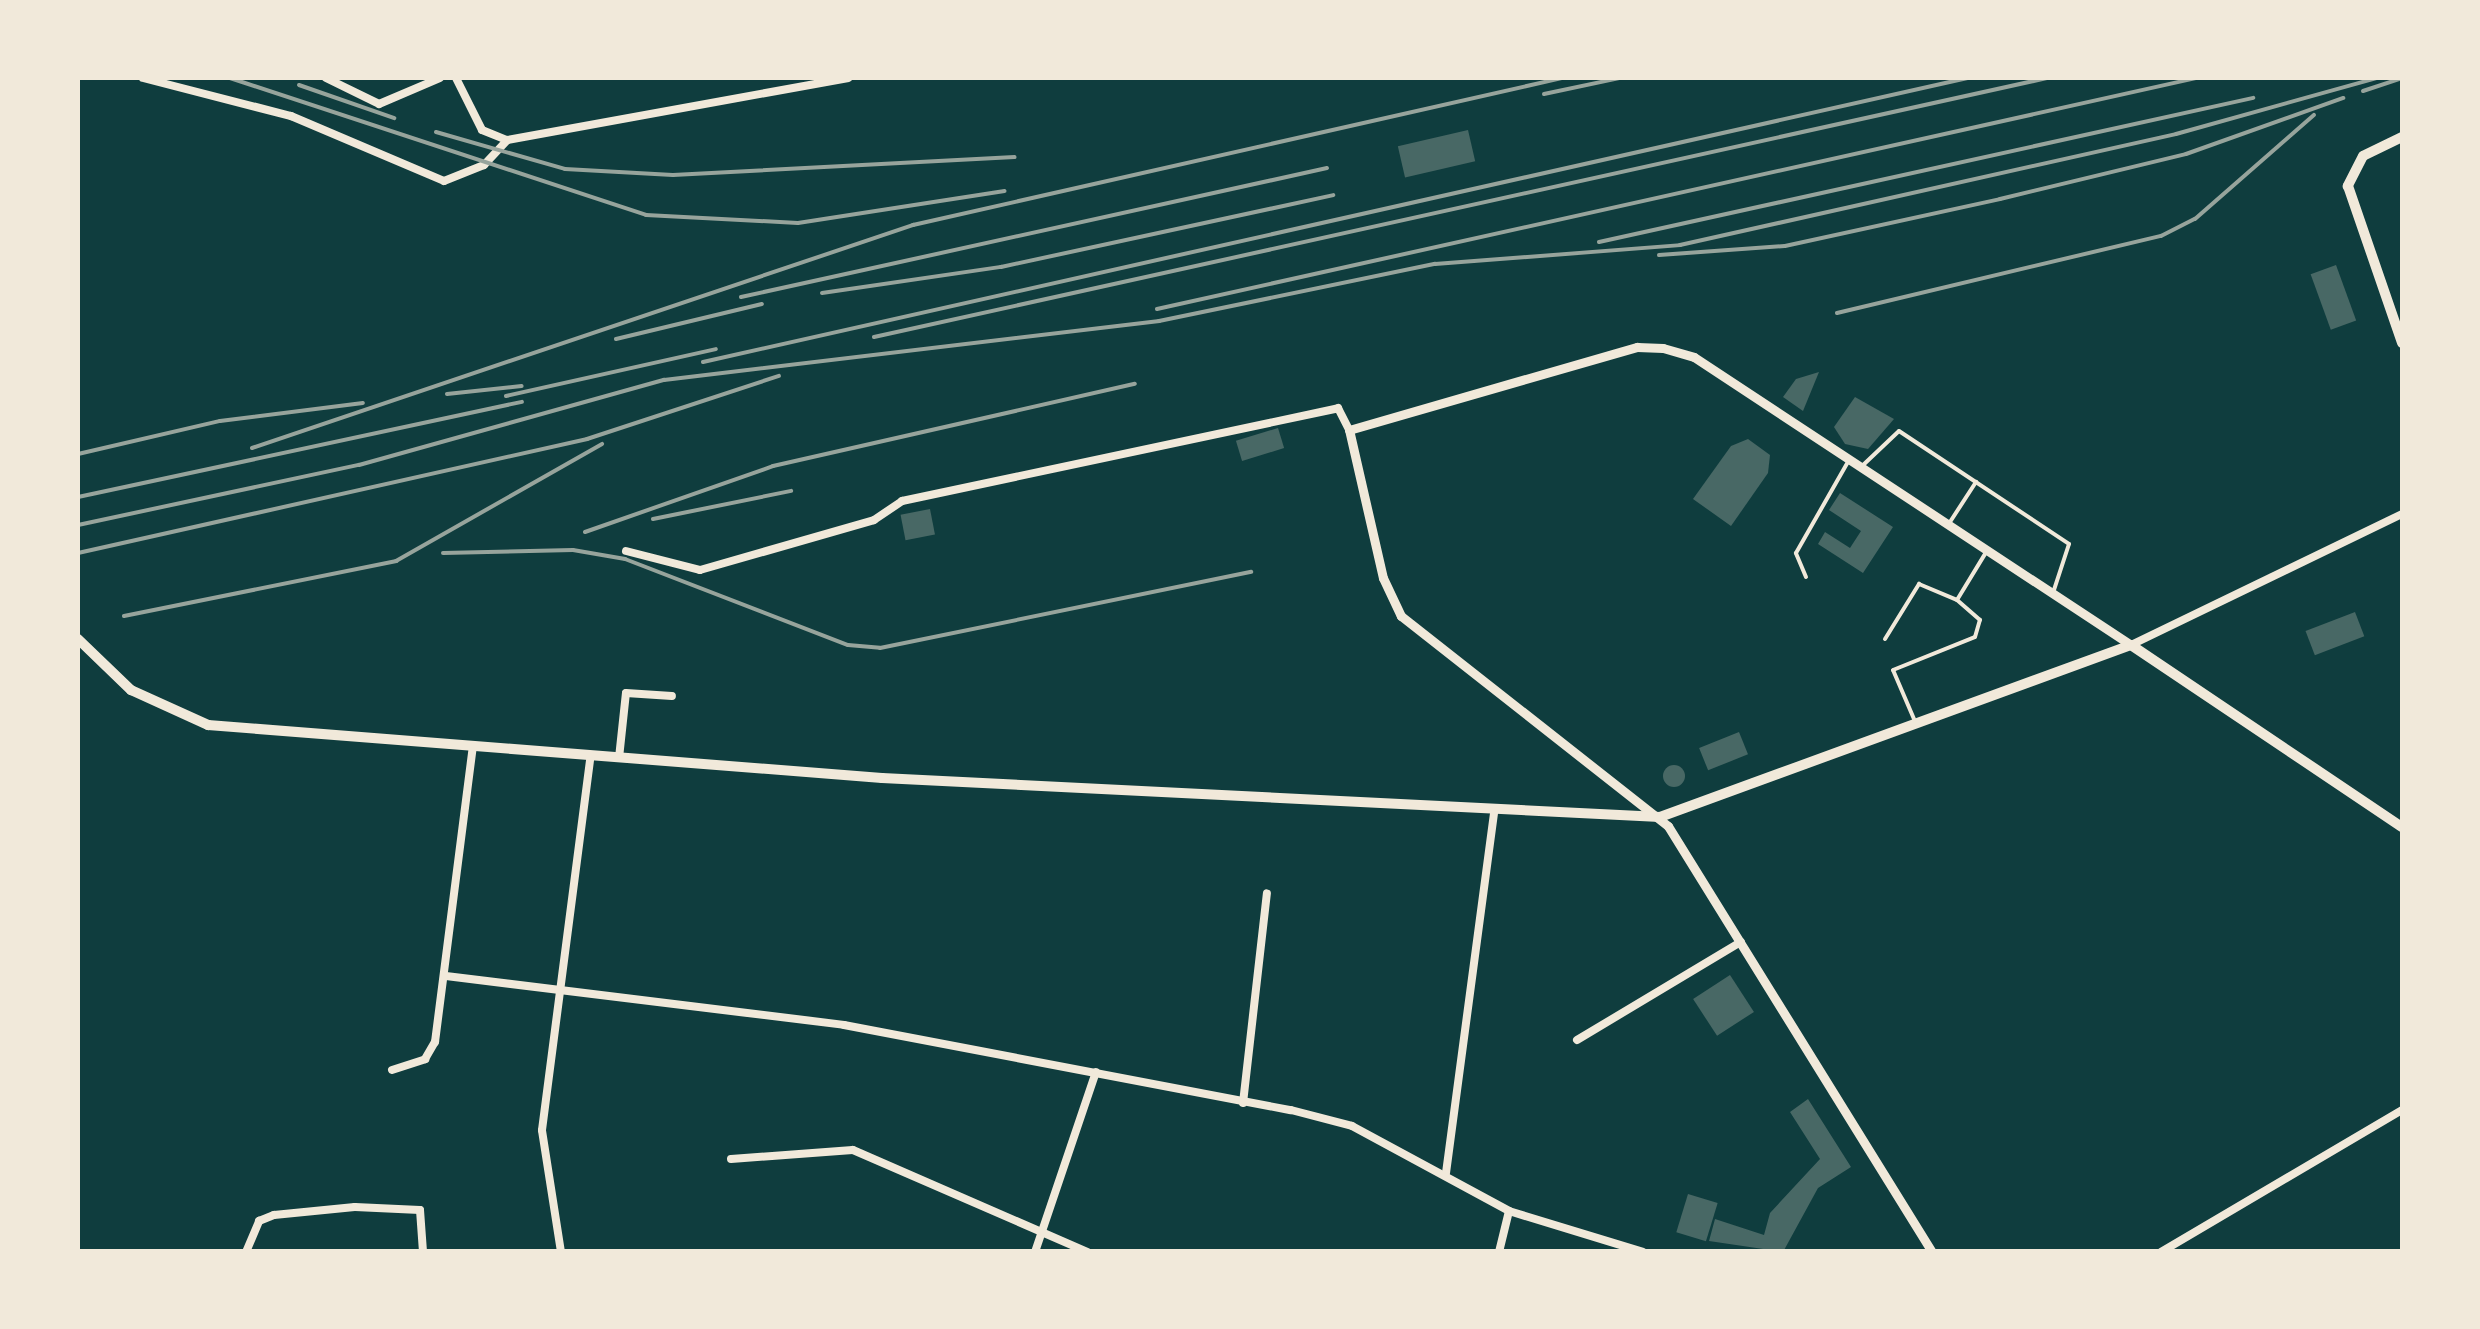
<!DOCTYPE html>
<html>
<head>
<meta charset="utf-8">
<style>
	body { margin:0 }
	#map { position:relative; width:2480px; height:1329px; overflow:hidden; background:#0f3d3e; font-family:"Exo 2",sans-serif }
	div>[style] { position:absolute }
	.building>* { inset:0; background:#486865; transform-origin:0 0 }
	.round { border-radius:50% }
	.service>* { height:4px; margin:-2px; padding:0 2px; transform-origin:2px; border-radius:2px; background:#f1e9da }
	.minor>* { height:8px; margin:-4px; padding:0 4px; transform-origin:4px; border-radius:4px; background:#f1e9da }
	.tertiary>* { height:9px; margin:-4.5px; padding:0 4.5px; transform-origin:4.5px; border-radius:4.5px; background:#f1e9da }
	.secondary>* { height:10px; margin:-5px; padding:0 5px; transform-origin:5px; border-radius:5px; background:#f1e9da }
	.rail>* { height:4px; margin:-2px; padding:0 2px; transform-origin:2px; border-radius:2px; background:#97a49c }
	span { translate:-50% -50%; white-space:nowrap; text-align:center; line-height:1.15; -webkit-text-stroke:8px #f1e9da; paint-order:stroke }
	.frame { position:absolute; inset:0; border:80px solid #f1e9da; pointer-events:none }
</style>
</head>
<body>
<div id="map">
	<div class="building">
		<div style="left:1468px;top:130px;width:32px;height:72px;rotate:77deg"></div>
		<div style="left:2336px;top:265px;width:59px;height:27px;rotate:70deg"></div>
		<div style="clip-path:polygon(1819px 372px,1803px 411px,1783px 397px,1796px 379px)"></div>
		<div style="clip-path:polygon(1855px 397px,1894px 419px,1868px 449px,1845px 444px,1834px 427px)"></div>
		<div style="left:1278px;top:428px;width:21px;height:44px;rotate:73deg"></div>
		<div style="clip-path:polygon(1748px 439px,1770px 455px,1768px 473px,1731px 526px,1693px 499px,1731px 446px)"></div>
		<div style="clip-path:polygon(1840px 493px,1893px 527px,1863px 573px,1818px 544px,1825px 532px,1850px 548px,1861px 531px,1829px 510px)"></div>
		<div style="left:930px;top:509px;width:26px;height:30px;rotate:79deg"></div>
		<div style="left:2355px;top:612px;width:26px;height:53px;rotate:69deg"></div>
		<div style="left:1739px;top:732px;width:24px;height:43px;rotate:68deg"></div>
		<div class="round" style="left:1663px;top:765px;width:22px;height:22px"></div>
		<div style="left:1730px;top:975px;width:44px;height:44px;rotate:57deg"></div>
		<div style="clip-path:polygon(1808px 1099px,1851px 1167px,1818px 1188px,1783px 1252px,1709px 1241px,1715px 1219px,1764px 1235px,1770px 1213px,1820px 1159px,1790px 1112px)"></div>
		<div style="left:1688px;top:1194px;width:31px;height:40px;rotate:17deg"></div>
	</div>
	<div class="service">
		<div style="left:1861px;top:467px;width:52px;rotate:-43.5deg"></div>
		<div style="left:1899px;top:431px;width:204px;rotate:33.6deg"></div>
		<div style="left:2069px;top:544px;width:52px;rotate:108.1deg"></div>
		<div style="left:1950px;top:522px;width:48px;rotate:-57deg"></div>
		<div style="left:1806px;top:577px;width:26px;rotate:-113deg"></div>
		<div style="left:1796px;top:553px;width:105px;rotate:-60.3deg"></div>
		<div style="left:1885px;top:639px;width:65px;rotate:-58.3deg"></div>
		<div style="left:1919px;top:584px;width:41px;rotate:22.8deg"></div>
		<div style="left:1914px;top:719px;width:53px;rotate:-113.2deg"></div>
		<div style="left:1893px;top:670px;width:88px;rotate:-21.9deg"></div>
		<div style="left:1975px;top:637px;width:18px;rotate:-74deg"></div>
		<div style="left:1980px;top:620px;width:30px;rotate:-139deg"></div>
		<div style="left:1957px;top:600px;width:54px;rotate:-58.7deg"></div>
	</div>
	<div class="minor">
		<div style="left:143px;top:78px;width:153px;rotate:14.4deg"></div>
		<div style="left:291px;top:116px;width:166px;rotate:23deg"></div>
		<div style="left:444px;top:181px;width:43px;rotate:-21.8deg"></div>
		<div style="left:484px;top:165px;width:34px;rotate:-47deg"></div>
		<div style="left:326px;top:78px;width:59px;rotate:26.1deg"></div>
		<div style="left:379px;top:104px;width:66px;rotate:-23.1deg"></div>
		<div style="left:456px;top:78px;width:58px;rotate:63.4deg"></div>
		<div style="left:482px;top:130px;width:27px;rotate:22deg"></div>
		<div style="left:507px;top:140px;width:347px;rotate:-10.3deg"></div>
		<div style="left:626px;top:551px;width:76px;rotate:14.4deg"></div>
		<div style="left:700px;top:570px;width:181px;rotate:-16deg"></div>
		<div style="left:874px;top:520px;width:34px;rotate:-34deg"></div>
		<div style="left:902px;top:501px;width:446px;rotate:-12deg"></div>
		<div style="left:1338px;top:408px;width:25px;rotate:63deg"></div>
		<div style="left:2131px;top:645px;width:301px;rotate:-25.8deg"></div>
		<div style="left:619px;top:758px;width:65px;rotate:-83.9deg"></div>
		<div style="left:626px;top:693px;width:46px;rotate:3.7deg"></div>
		<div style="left:446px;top:976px;width:401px;rotate:7deg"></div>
		<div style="left:844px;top:1025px;width:455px;rotate:10.8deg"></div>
		<div style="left:1291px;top:1110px;width:63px;rotate:14.7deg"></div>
		<div style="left:1352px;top:1126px;width:179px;rotate:28.4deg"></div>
		<div style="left:1509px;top:1211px;width:140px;rotate:17deg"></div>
		<div style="left:1577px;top:1040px;width:191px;rotate:-30.9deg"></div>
		<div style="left:392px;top:1070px;width:35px;rotate:-18deg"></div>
		<div style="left:425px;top:1059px;width:20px;rotate:-60deg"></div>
		<div style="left:435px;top:1042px;width:298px;rotate:-82.7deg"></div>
		<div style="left:1243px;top:1103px;width:211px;rotate:-83.5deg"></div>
		<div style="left:731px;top:1159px;width:122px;rotate:-4.2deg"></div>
		<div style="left:853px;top:1150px;width:256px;rotate:23.5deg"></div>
		<div style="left:1446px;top:1173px;width:365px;rotate:-82.4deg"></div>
		<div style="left:246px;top:1252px;width:34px;rotate:-67deg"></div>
		<div style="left:259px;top:1221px;width:16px;rotate:-22deg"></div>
		<div style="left:274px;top:1215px;width:81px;rotate:-5.6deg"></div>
		<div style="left:355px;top:1207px;width:65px;rotate:2.6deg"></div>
		<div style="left:420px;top:1210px;width:42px;rotate:85.9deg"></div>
		<div style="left:561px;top:1252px;width:123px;rotate:-98.9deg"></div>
		<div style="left:542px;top:1130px;width:378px;rotate:-82.6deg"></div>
		<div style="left:1035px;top:1252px;width:190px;rotate:-71.3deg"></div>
		<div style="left:1499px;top:1252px;width:42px;rotate:-76.3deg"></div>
		<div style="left:2161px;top:1252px;width:280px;rotate:-30.5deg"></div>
	</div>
	<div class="tertiary">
		<div style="left:1932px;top:1252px;width:501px;rotate:-121.79deg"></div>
		<div style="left:1668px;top:826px;width:340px;rotate:-141.8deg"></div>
		<div style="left:1401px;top:616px;width:42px;rotate:-115.3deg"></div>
		<div style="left:1383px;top:578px;width:152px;rotate:-102.9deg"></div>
		<div style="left:1349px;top:430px;width:300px;rotate:-16.1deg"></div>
		<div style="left:1637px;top:347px;width:26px;rotate:2deg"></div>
		<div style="left:1663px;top:348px;width:32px;rotate:16deg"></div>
		<div style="left:1694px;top:357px;width:523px;rotate:33.39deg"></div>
	</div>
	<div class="secondary">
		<div style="left:2402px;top:137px;width:43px;rotate:154deg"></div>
		<div style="left:2363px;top:156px;width:34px;rotate:117deg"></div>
		<div style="left:2348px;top:186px;width:166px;rotate:71deg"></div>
		<div style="left:78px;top:639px;width:74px;rotate:43.9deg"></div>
		<div style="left:131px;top:690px;width:85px;rotate:24.4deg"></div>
		<div style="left:208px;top:725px;width:676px;rotate:4.5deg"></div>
		<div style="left:882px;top:778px;width:779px;rotate:2.87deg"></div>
		<div style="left:1660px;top:817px;width:501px;rotate:-20.06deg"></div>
		<div style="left:2131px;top:645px;width:326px;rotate:33.9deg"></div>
	</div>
	<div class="rail">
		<div style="left:230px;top:78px;width:438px;rotate:18.2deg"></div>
		<div style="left:646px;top:215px;width:152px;rotate:3deg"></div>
		<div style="left:798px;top:223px;width:209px;rotate:-8.8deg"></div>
		<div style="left:299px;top:85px;width:101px;rotate:19.2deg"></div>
		<div style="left:2363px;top:91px;width:41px;rotate:-18.4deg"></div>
		<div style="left:1544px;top:94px;width:78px;rotate:-11.9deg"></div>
		<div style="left:436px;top:132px;width:134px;rotate:16deg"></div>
		<div style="left:565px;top:169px;width:108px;rotate:3.2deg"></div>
		<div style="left:673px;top:175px;width:342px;rotate:-3deg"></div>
		<div style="left:1599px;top:242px;width:670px;rotate:-12.42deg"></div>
		<div style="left:1659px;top:255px;width:126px;rotate:-4.1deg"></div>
		<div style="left:1785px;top:246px;width:220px;rotate:-12.3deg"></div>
		<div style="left:2000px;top:199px;width:191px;rotate:-13.6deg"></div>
		<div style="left:2186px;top:154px;width:167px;rotate:-19.6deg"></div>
		<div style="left:822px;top:293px;width:181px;rotate:-8.3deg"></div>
		<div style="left:1001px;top:267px;width:340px;rotate:-12.2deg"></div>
		<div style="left:741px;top:297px;width:600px;rotate:-12.41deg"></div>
		<div style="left:1157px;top:309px;width:1064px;rotate:-12.53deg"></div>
		<div style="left:1837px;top:313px;width:333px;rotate:-13.4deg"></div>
		<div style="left:2161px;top:236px;width:38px;rotate:-27deg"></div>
		<div style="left:2195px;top:219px;width:158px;rotate:-41.2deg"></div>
		<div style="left:874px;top:337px;width:1201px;rotate:-12.45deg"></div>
		<div style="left:616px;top:339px;width:150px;rotate:-13.5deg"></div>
		<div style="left:703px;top:362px;width:1296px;rotate:-12.66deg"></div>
		<div style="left:447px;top:394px;width:75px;rotate:-6.1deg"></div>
		<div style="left:506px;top:396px;width:215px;rotate:-12.6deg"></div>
		<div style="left:252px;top:448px;width:698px;rotate:-18.64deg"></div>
		<div style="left:913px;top:225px;width:665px;rotate:-12.76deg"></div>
		<div style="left:78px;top:454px;width:146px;rotate:-13.1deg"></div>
		<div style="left:220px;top:421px;width:144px;rotate:-7.2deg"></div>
		<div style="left:78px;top:497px;width:454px;rotate:-12.1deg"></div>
		<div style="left:653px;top:519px;width:141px;rotate:-11.5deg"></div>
		<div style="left:78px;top:525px;width:287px;rotate:-12.1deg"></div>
		<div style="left:359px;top:465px;width:317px;rotate:-15.6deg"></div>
		<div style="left:664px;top:380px;width:499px;rotate:-6.8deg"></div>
		<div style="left:1159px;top:321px;width:282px;rotate:-11.7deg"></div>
		<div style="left:1435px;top:264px;width:246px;rotate:-4.4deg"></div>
		<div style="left:1680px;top:245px;width:508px;rotate:-12.61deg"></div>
		<div style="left:2176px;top:134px;width:208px;rotate:-15.6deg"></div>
		<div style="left:585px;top:532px;width:199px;rotate:-19.3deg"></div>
		<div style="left:773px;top:466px;width:371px;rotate:-12.8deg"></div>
		<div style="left:78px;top:553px;width:522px;rotate:-12.62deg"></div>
		<div style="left:587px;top:439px;width:202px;rotate:-18.2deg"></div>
		<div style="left:443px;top:553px;width:130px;rotate:-1.3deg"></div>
		<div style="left:573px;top:550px;width:53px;rotate:9.8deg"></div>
		<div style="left:625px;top:559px;width:239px;rotate:21.1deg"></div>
		<div style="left:848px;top:645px;width:32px;rotate:5deg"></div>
		<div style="left:880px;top:648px;width:379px;rotate:-11.6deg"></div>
		<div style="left:124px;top:616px;width:278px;rotate:-11.4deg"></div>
		<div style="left:396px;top:561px;width:237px;rotate:-29.6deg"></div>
	</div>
	<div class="frame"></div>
</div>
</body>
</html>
